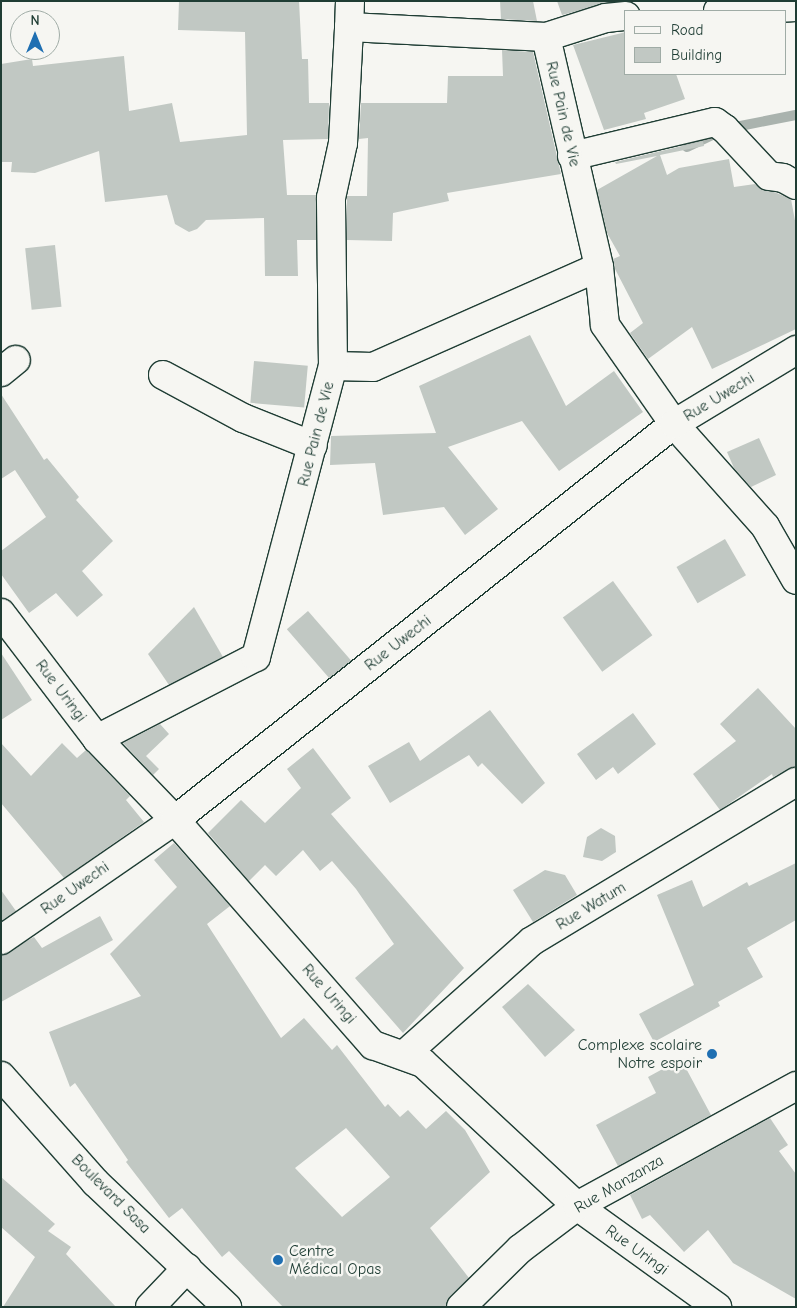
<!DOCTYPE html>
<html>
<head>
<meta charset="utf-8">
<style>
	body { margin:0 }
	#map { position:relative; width:797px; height:1308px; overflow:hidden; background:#f6f6f2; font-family:"Comic Neue",sans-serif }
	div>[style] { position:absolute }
	.stream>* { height:10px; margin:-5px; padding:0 5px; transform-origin:5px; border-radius:5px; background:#aab3ae }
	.building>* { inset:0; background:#c1c8c3; transform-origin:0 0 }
	.roads { filter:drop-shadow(1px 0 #1f3d34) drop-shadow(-1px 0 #1f3d34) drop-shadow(0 1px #1f3d34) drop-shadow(0 -1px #1f3d34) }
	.minor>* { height:28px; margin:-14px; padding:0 14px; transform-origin:14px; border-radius:14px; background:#f6f6f2 }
	.dots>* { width:14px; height:14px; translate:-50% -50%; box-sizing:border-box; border:2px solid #f6f6f2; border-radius:50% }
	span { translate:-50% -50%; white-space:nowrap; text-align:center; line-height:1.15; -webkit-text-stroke:5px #f6f6f2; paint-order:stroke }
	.street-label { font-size:16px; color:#1f3d34 }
	.poi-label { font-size:16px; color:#1f3d34 }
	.right { translate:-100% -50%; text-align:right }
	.left { translate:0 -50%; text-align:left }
	.frame { position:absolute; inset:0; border:2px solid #1f3d34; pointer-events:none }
	.legend { position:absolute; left:624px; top:10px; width:162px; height:65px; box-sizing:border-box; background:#f6f6f2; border:1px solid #a0aca6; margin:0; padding:6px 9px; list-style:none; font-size:15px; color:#1f3d34 }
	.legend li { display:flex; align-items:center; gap:10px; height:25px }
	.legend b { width:25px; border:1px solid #a0aca6 }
	.north { position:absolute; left:10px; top:10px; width:50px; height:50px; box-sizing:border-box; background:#f6f6f2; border:1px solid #a0aca6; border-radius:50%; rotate:0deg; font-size:14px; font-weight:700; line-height:20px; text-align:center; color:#1f3d34 }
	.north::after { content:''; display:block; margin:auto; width:18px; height:22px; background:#1f6fb2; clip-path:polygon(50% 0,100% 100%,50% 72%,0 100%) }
</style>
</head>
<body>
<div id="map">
	<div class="stream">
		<div style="left:687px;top:147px;width:42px;rotate:-25.3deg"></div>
		<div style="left:725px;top:129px;width:72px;rotate:-11.2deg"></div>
	</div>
	<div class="building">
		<div style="clip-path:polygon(179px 1px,299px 1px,302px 59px,308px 59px,309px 103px,329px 103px,328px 139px,283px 140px,287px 195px,316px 195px,316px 240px,297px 240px,298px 276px,265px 276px,264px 218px,206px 220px,197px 229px,189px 232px,175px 224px,167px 195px,105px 202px,99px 151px,35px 173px,11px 172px,12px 162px,1px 162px,1px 64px,32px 59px,33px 66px,124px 56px,129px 111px,172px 103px,180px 142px,247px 135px,245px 32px,178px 30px)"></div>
		<div style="clip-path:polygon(500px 1px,533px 1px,537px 21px,501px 19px)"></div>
		<div style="clip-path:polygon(557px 1px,616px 1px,562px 15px)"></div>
		<div style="clip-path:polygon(626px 32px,626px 74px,676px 74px,685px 99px,644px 113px,646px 119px,604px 130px,573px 45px)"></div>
		<div style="clip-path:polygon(502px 50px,533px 52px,561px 174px,447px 193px,449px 201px,393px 213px,392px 241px,347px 240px,347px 196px,367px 196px,368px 138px,359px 139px,361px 103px,447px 103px,448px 76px,503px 76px)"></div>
		<div style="clip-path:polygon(703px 141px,704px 146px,660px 155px,667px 175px,679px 168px,729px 159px,734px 187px,755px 184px,791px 199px,796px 226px,796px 329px,712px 369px,692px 327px,648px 359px,630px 333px,643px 323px,615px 269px,613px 259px,620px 256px,607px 233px,597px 190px,657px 156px,616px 164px,615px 162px)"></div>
		<div style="left:55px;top:245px;width:62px;height:30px;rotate:84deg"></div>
		<div style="clip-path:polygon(530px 335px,566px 406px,614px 371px,643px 412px,559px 471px,522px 421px,448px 447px,498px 509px,465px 535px,444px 507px,383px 515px,375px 463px,330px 465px,331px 436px,436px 433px,419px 386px)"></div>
		<div style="left:254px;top:361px;width:54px;height:42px;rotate:5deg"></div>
		<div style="clip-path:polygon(1px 394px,44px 460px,47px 458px,79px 497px,76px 500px,113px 541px,82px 571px,103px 595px,77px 617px,56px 593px,29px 613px,1px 574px,1px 551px,46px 517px,15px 470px,1px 479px)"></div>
		<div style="clip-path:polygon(759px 438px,776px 475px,751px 487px,734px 468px,727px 452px)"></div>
		<div style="left:725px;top:539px;width:42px;height:56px;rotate:60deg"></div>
		<div style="left:613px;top:581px;width:67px;height:62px;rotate:54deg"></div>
		<div style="clip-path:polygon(194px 607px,223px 657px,169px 685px,148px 654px)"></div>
		<div style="left:308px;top:611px;width:66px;height:28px;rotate:49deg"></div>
		<div style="clip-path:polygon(1px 653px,32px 700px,1px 720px)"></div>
		<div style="clip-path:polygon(758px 688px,796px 729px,796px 766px,773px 777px,772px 774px,720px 810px,693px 774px,736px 741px,720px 724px)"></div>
		<div style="clip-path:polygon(490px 710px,545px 783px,522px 804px,482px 763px,478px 767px,469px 755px,390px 803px,368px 766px,409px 742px,420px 761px)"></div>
		<div style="clip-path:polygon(633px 713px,656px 744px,618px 774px,613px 767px,596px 780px,577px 754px)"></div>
		<div style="clip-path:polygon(160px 724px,169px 734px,146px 756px,159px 769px,153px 775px,123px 743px)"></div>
		<div style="clip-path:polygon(1px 743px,31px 776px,62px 743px,77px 758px,86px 750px,130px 796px,126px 800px,144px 822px,64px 878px,1px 803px)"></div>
		<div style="clip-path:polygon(313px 748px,351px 798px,331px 814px,464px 968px,403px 1033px,355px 978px,394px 944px,356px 889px,332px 861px,320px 871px,303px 850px,276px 876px,265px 865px,249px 881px,208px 833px,241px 800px,265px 823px,301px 788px,287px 769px)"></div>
		<div style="clip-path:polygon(601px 828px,615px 836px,616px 852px,602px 861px,583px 857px,587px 837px)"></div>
		<div style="clip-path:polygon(evenodd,174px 843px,230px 906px,207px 924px,281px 1038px,304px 1018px,332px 1050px,337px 1045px,385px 1107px,388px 1104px,400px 1117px,408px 1110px,426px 1129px,446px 1111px,465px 1130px,490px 1172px,430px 1228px,469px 1278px,450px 1296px,446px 1307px,283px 1307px,229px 1251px,222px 1257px,182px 1208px,169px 1218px,126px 1162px,128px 1160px,75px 1083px,70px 1087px,49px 1032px,141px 996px,110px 954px,177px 887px,154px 860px,174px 843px,346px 1128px,390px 1177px,342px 1217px,295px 1168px,346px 1128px)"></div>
		<div style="clip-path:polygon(796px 863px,796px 920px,747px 948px,763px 977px,718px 1002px,720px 1006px,654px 1042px,639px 1014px,694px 985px,657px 895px,692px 880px,703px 907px,747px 882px,749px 886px)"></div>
		<div style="clip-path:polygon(545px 870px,565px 875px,577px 895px,533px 922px,513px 890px)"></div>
		<div style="clip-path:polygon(1px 890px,16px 911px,1px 921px)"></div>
		<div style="clip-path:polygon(100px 916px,113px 940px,1px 1002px,1px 955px,34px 937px,42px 948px)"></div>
		<div style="clip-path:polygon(528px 984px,575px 1030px,545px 1057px,502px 1007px)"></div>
		<div style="clip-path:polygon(681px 1059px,711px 1115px,618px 1166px,596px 1125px,656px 1093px,648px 1077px)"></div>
		<div style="clip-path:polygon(770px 1118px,788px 1145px,779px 1151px,796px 1174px,796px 1299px,733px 1263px,708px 1230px,684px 1252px,650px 1215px,642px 1219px,630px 1195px)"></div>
		<div style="clip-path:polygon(1px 1177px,55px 1224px,48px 1231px,71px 1247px,66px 1254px,116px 1307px,3px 1307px,35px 1257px,1px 1227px)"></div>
	</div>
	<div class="roads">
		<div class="minor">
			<div style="left:350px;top:1px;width:26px;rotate:92deg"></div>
			<div style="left:349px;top:27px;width:197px;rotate:2.9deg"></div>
			<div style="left:546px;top:37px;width:236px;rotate:77deg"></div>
			<div style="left:599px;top:267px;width:58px;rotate:84.1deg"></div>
			<div style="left:605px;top:325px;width:121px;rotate:55.1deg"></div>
			<div style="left:674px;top:424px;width:137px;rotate:48.3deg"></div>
			<div style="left:765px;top:526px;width:62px;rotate:60.1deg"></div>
			<div style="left:718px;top:11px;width:78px;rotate:-2.9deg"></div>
			<div style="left:546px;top:37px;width:63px;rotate:-17.6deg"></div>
			<div style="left:606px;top:18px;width:20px;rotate:-6deg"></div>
			<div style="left:572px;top:156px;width:147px;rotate:-13.4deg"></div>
			<div style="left:715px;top:122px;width:12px;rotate:35deg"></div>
			<div style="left:725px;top:129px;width:64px;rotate:46.9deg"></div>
			<div style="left:769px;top:176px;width:14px;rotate:8deg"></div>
			<div style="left:783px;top:178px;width:15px;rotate:28deg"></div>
			<div style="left:333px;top:366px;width:40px;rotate:1.4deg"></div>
			<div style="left:373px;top:367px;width:247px;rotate:-23.9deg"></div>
			<div style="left:1px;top:372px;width:19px;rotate:-39deg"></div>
			<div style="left:163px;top:375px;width:91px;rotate:28.3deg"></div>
			<div style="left:243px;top:418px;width:75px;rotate:21.8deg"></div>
			<div style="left:1px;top:613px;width:158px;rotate:52.7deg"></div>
			<div style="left:97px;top:739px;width:112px;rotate:46.1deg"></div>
			<div style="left:175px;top:820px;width:300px;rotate:48.7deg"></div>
			<div style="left:373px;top:1045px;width:53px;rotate:19.8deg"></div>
			<div style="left:423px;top:1063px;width:210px;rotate:42.9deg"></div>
			<div style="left:577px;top:1206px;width:173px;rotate:35.8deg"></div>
			<div style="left:97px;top:739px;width:179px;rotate:-27.3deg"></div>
			<div style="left:256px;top:657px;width:301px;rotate:-75.2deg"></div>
			<div style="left:333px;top:366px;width:168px;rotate:-90.7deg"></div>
			<div style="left:331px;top:198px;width:56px;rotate:-77.7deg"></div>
			<div style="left:343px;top:143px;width:116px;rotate:-87deg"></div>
			<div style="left:1px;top:940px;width:211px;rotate:-34.6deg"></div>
			<div style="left:175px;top:820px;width:637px;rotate:-38.44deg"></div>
			<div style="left:674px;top:424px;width:143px;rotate:-31.2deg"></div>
			<div style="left:404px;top:1055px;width:171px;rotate:-41.7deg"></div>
			<div style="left:532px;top:941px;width:308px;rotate:-31.1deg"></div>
			<div style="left:1px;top:1076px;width:142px;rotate:48.4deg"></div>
			<div style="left:95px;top:1182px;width:182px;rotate:43.4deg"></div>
			<div style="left:150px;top:1307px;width:54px;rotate:-46.5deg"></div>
			<div style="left:461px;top:1307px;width:83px;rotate:-44.5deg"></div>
			<div style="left:520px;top:1249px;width:71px;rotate:-37deg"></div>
			<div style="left:577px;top:1206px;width:250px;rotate:-28.7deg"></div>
		</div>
	</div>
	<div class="dots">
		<div style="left:712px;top:1054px;background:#1f6fb2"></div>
		<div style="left:278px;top:1260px;background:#1f6fb2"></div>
	</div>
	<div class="street-label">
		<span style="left:563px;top:114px;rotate:77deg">Rue Pain de Vie</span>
		<span style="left:719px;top:397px;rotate:-31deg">Rue Uwechi</span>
		<span style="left:316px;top:434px;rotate:-76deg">Rue Pain de Vie</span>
		<span style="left:398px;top:643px;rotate:-38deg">Rue Uwechi</span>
		<span style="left:61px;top:691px;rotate:53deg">Rue Uringi</span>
		<span style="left:75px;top:888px;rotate:-35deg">Rue Uwechi</span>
		<span style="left:591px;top:906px;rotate:-31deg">Rue Watum</span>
		<span style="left:329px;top:994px;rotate:49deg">Rue Uringi</span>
		<span style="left:619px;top:1184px;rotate:-30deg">Rue Manzanza</span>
		<span style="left:111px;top:1194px;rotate:45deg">Boulevard Sasa</span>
		<span style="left:637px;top:1250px;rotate:36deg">Rue Uringi</span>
	</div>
	<div class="poi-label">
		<span class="right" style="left:702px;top:1054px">Complexe scolaire<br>Notre espoir</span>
		<span class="left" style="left:289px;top:1260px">Centre<br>Médical Opas</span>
	</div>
	<div class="frame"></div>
	<ul class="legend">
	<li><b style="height:6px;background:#f6f6f2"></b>Road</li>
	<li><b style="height:14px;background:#c1c8c3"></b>Building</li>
	</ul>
	<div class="north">N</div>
</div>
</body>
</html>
